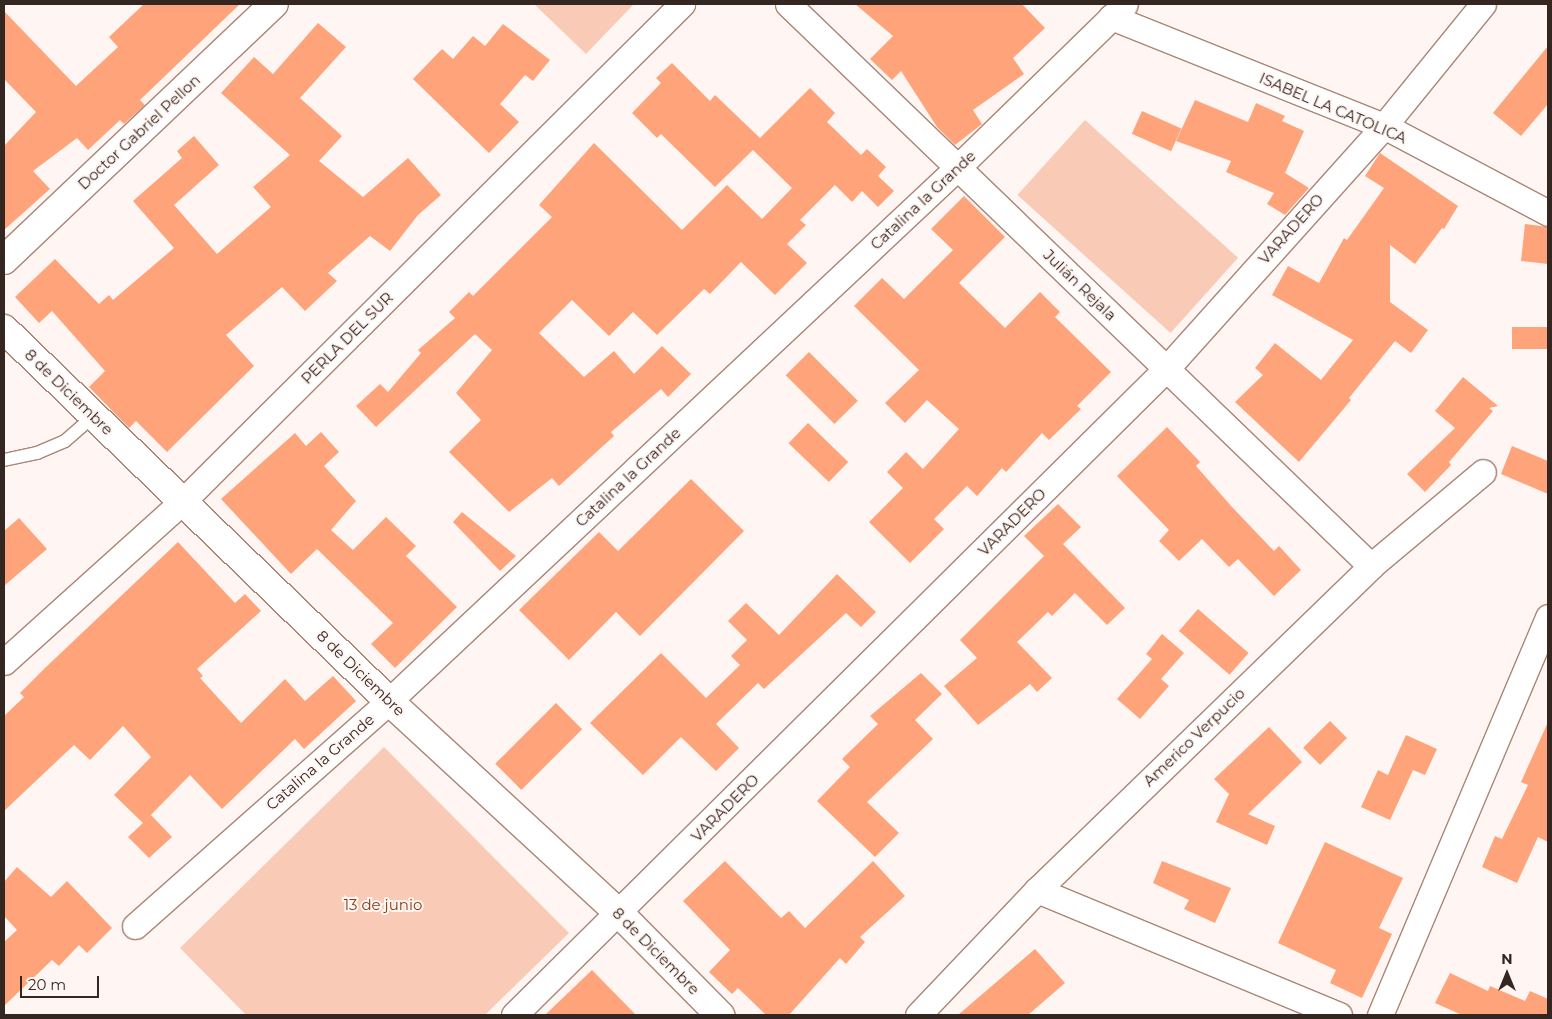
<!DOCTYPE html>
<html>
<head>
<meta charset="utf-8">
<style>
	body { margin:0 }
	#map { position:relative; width:1552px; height:1019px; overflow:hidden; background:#fff6f3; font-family:Montserrat,sans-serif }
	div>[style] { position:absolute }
	.green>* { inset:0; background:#f9cbb7; transform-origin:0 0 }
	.building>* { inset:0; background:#ffa37a; transform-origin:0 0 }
	.roads { filter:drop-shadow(1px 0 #aa8677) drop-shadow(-1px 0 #aa8677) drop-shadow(0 1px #aa8677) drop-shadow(0 -1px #aa8677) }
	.lane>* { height:12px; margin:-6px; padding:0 6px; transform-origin:6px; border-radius:6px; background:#fff }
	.street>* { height:25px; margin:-12.5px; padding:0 12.5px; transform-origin:12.5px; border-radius:12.5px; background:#fff }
	.secondary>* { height:28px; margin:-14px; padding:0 14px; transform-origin:14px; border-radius:14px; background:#fff }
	span { translate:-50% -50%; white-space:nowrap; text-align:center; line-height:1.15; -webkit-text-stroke:4px #fff6f3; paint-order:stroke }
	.street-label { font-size:15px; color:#342620 }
	.park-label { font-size:15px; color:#8b3a0e }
	.frame { position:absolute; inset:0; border:5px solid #342620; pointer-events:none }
	.north { position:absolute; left:1482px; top:949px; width:50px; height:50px; -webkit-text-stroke:4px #fff6f3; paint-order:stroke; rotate:0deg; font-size:14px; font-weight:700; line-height:20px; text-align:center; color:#342620 }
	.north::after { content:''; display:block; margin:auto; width:18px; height:22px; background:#342620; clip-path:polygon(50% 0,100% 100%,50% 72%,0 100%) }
	.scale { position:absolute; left:20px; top:976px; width:79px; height:22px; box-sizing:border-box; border:2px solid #342620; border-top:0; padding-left:6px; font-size:15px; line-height:18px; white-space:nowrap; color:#342620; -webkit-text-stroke:4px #fff6f3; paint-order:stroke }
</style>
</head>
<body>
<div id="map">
	<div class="green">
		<div style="clip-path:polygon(534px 4px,634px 4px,586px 54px)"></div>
		<div style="left:1085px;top:120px;width:206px;height:101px;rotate:42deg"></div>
		<div style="clip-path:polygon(384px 747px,569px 933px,485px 1015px,246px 1015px,180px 948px)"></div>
	</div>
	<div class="building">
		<div style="clip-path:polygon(144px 4px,240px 4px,140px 100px,145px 105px,124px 124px,120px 120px,88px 150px,77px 138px,33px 171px,50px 189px,4px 230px,4px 146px,36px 112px,4px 79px,4px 11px,76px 86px,118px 47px,109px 37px)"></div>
		<div style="clip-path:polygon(855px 4px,1022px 4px,1045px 28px,1013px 58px,1024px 74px,973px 110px,982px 124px,955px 145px,937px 127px,901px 71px,892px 80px,870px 59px,893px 36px)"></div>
		<div style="clip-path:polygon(318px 23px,346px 47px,300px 98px,342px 136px,319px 161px,363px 197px,408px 158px,441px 195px,418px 215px,390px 251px,370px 236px,328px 273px,337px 281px,305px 311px,282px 287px,226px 335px,254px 366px,167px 452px,136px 421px,129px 428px,89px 387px,105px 371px,52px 311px,39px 323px,15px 297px,55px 259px,99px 304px,109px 295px,113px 300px,174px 248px,133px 201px,182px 158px,177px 151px,194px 136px,219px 165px,174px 205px,217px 254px,271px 207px,253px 187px,290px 155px,221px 93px,254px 57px,273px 74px)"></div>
		<div style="clip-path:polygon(503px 24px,550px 60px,533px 81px,525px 75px,500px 104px,519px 122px,489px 153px,413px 79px,442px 49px,453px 59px,473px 36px,485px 46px)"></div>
		<div style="clip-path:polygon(1548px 46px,1548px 104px,1521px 136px,1493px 113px)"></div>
		<div style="clip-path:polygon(672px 63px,710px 101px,715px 95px,760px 138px,810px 88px,835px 113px,827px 122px,861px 155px,867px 149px,886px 167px,878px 176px,894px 191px,878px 207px,862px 191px,852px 202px,835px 185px,800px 220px,806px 225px,787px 244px,807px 263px,775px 295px,741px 262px,710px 294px,704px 289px,657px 335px,633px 312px,609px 336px,572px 300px,539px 333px,584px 377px,614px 351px,634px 374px,662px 346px,691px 374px,668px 397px,661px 389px,611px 432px,614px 436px,559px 486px,552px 478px,509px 512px,449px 452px,481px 420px,456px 393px,492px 350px,475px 334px,376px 427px,356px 406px,380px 384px,388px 392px,421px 353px,418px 350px,455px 318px,449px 312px,469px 292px,473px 296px,552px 217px,539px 205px,594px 143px,682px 230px,727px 185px,762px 219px,792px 188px,753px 150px,715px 187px,661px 134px,657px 138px,632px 113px,661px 83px,656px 78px)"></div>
		<div style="clip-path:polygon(1195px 100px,1248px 122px,1256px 103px,1285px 116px,1282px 121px,1304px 131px,1285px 173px,1309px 188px,1285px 215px,1267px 204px,1274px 193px,1226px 172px,1231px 161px,1176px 141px)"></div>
		<div style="left:1142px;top:111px;width:43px;height:25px;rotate:24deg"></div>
		<div style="clip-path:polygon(1380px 153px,1458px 206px,1444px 229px,1442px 228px,1415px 264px,1390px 245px,1390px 302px,1428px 330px,1411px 353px,1395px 341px,1349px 398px,1351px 400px,1299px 462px,1235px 402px,1263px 375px,1255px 368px,1275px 343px,1321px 380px,1353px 340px,1272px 295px,1288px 266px,1319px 283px,1344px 238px,1347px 240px,1384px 188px,1365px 176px)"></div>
		<div style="clip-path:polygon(964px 196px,1005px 237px,959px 283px,1005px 328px,1040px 292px,1060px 312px,1055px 317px,1111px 372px,1077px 406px,1081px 409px,1049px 440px,1042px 433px,1006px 472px,1002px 468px,977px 496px,967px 486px,934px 519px,944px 529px,910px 563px,869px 522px,903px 488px,887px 472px,906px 452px,923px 469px,959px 429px,927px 400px,905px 423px,885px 403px,919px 370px,854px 306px,882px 278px,904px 299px,953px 250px,931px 229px)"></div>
		<div style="clip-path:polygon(1525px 224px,1548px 227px,1548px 264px,1521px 261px)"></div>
		<div style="left:1512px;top:327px;width:36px;height:22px"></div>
		<div style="left:809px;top:352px;width:69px;height:33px;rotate:45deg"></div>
		<div style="clip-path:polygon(1463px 377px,1498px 406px,1489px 408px,1493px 411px,1449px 462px,1451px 465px,1425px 492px,1407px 474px,1455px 428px,1435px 411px)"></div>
		<div style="left:808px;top:423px;width:56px;height:28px;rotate:44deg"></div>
		<div style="clip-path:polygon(1167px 427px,1200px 462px,1196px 466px,1232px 507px,1274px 551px,1279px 546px,1301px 570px,1274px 596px,1238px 559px,1229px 567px,1202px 539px,1179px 561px,1159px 541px,1169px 530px,1117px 476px)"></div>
		<div style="clip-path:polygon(321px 432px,339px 452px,324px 466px,356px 501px,331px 530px,353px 550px,386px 517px,416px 546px,406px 556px,457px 607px,395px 668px,371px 644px,393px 623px,317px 549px,291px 574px,221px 499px,295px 433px,306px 446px)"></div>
		<div style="clip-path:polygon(1512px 446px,1548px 461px,1548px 494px,1501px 474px)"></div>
		<div style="clip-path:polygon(691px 479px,744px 531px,640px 636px,616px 612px,569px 660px,519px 610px,599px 532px,618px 551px)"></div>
		<div style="clip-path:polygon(1058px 504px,1081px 527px,1063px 544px,1125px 608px,1107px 625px,1075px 593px,1052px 616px,1048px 612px,1017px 642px,1052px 678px,1037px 692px,1030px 684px,978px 725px,944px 686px,977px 658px,960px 640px,1044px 556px,1024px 536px)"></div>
		<div style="clip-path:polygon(462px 512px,516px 556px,500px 571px,453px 522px)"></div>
		<div style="clip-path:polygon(19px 518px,47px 549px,4px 586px,4px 531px)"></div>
		<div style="clip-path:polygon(178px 542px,235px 603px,245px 594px,261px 611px,197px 669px,203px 676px,200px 678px,241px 723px,285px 679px,305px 701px,333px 676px,356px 701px,304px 749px,295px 739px,222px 809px,190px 775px,144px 822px,151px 815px,172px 837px,149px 858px,128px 837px,143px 823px,114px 795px,151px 757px,123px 726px,90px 760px,74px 745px,4px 811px,4px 716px,24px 697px,20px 693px,45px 668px)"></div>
		<div style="clip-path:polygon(837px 574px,876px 612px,861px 627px,846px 613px,764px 689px,758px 683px,716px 724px,739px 748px,716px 771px,681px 737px,643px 775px,590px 723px,661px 653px,706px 698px,740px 665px,731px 656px,747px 640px,728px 621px,746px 603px,779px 635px)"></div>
		<div style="left:1198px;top:609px;width:67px;height:29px;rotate:41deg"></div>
		<div style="clip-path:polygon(1162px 634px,1184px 653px,1161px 679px,1169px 686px,1140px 719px,1117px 699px,1152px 659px,1146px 654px)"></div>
		<div style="clip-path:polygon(921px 673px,942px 694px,915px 720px,933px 739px,867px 802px,899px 833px,875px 857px,817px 801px,850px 767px,842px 759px,878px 724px,870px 716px)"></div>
		<div style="left:556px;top:703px;width:37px;height:86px;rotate:45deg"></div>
		<div style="left:1330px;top:721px;width:24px;height:38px;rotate:45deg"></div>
		<div style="clip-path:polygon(1548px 722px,1548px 842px,1538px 837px,1517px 883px,1482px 867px,1495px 836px,1502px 839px,1528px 785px,1521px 782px)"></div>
		<div style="clip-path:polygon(1269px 727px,1302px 762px,1248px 814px,1275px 826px,1267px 845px,1216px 822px,1229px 794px,1214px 779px)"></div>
		<div style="clip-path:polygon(1406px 735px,1437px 749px,1425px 775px,1413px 770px,1390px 820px,1361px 807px,1378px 770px,1388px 775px)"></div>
		<div style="clip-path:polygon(1325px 842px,1403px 878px,1379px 928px,1392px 934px,1362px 998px,1330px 983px,1336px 970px,1278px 943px)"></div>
		<div style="clip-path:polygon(725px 861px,781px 918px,789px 911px,805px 928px,873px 861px,905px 896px,860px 937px,865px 942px,846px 964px,840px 958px,789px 1015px,766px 1015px,738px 988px,732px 994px,709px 972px,730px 950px,683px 901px)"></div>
		<div style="clip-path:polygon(1162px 861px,1231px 888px,1215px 923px,1184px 909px,1189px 900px,1153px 883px)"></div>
		<div style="clip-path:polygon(17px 867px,51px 897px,67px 881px,112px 928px,87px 953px,79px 945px,59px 966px,52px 960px,4px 1006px,4px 942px,17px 930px,4px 916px,4px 882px)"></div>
		<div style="clip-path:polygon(1035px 949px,1065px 983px,1028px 1015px,958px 1015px)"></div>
		<div style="clip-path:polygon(592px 970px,636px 1015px,545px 1015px)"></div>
		<div style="clip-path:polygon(1450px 973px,1488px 991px,1490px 986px,1525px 1001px,1530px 991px,1548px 999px,1548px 1015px,1462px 1015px,1435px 1003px)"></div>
	</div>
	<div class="roads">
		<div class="lane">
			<div style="left:4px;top:460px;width:34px;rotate:-12deg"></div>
			<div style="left:37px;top:453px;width:30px;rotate:-23deg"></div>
			<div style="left:65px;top:441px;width:38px;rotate:-41deg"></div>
		</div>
		<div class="street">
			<div style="left:788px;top:4px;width:810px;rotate:43.95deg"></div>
			<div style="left:1111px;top:17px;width:294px;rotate:21.8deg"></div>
			<div style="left:1384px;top:126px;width:186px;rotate:27.9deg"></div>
			<div style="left:4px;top:662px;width:239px;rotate:-42deg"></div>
			<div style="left:182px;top:502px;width:706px;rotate:-44.89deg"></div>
			<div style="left:1037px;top:890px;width:327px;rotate:22.5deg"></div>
			<div style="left:135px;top:926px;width:339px;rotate:-41.5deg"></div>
			<div style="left:389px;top:701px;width:780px;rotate:-43.18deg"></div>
			<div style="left:958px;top:167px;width:233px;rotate:-44.3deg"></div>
			<div style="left:514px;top:1015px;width:918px;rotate:-44.74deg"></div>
			<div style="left:1166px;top:369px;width:326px;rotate:-48.1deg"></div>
			<div style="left:1384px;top:126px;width:157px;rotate:-50.9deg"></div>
			<div style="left:918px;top:1015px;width:173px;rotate:-46.4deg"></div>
			<div style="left:1037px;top:890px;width:465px;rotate:-44.1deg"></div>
			<div style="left:1371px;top:566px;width:146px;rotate:-40deg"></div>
			<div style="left:1380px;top:1015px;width:432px;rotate:-67.1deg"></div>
		</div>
		<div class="secondary">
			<div style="left:4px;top:260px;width:372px;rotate:-43.5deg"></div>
			<div style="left:4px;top:329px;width:535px;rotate:44.02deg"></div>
			<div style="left:389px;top:701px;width:313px;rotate:42.7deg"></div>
			<div style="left:619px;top:913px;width:144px;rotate:45.3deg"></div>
		</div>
	</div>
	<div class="street-label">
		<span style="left:1333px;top:108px;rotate:23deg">ISABEL LA CATOLICA</span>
		<span style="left:139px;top:132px;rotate:-43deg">Doctor Gabriel Pellon</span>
		<span style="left:923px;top:200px;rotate:-43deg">Catalina la Grande</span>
		<span style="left:1291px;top:229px;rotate:-48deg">VARADERO</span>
		<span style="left:1080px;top:285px;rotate:44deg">Julián Rejala</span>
		<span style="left:347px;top:338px;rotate:-45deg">PERLA DEL SUR</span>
		<span style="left:69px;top:392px;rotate:44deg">8 de Diciembre</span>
		<span style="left:628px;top:477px;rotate:-43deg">Catalina la Grande</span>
		<span style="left:1012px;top:522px;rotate:-45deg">VARADERO</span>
		<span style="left:361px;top:673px;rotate:44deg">8 de Diciembre</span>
		<span style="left:1194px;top:737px;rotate:-44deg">Americo Verpucio</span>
		<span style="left:320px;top:762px;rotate:-41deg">Catalina la Grande</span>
		<span style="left:725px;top:808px;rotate:-45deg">VARADERO</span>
		<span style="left:656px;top:951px;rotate:45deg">8 de Diciembre</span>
	</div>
	<div class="park-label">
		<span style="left:383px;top:905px">13 de junio</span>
	</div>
	<div class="frame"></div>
	<div class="north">N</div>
	<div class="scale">20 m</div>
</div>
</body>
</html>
